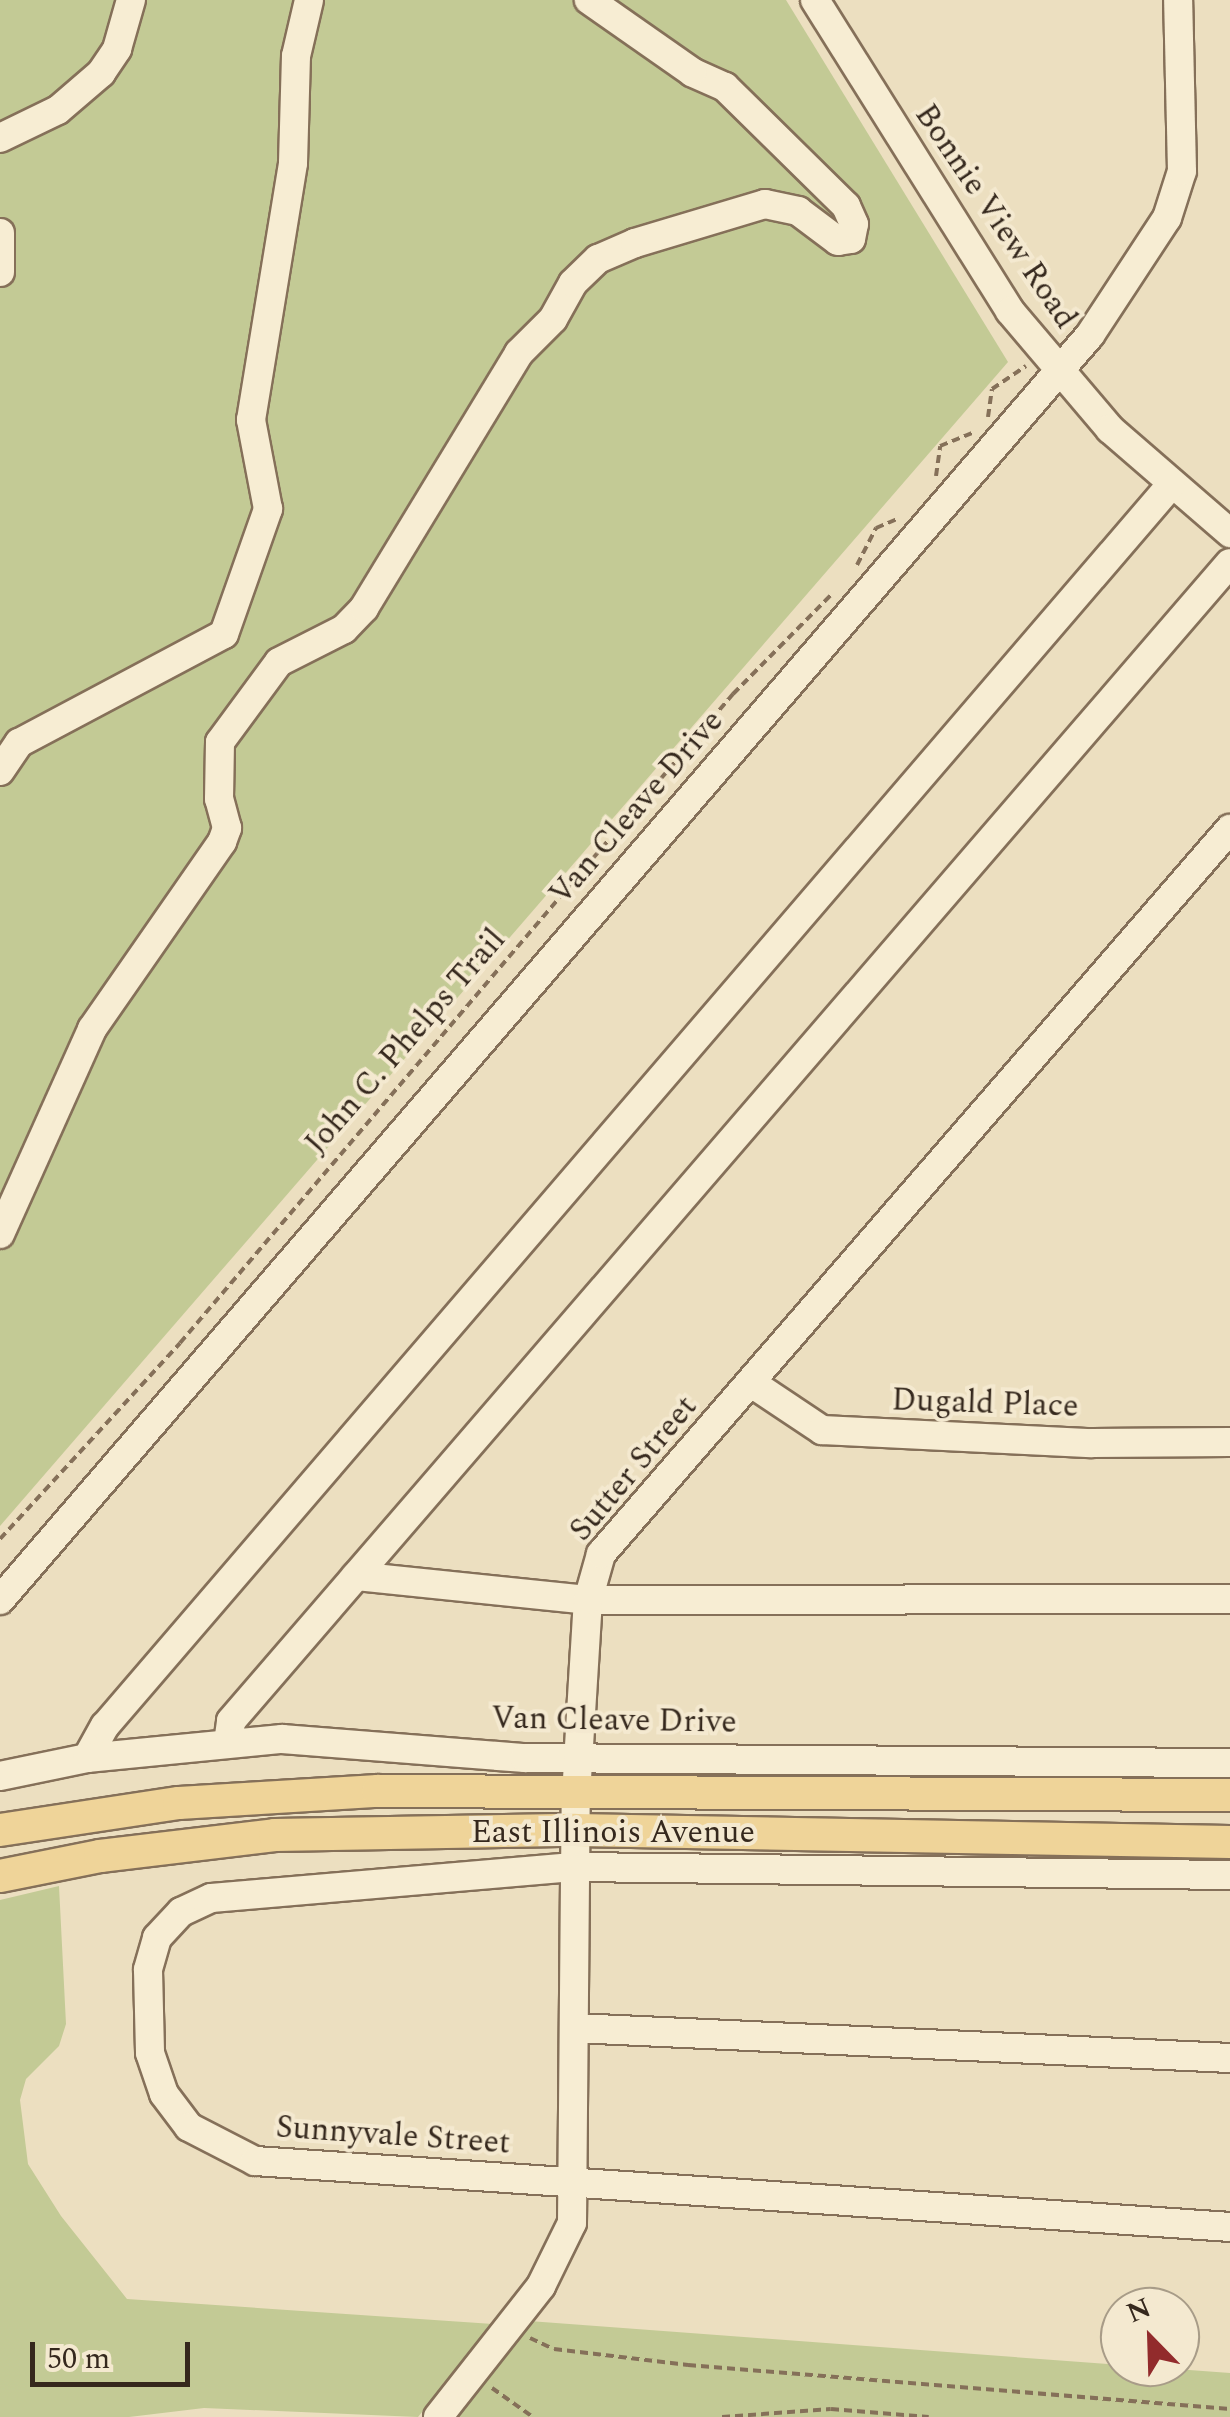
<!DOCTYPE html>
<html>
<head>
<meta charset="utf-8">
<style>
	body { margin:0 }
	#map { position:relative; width:1230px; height:2417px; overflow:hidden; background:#ecdfc0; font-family:Spectral,serif }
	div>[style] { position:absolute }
	.green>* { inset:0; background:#c3ca95 }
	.path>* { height:4px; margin-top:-2px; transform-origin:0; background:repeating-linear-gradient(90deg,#857059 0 8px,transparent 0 13px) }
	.roads { filter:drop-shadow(2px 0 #857059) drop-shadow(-2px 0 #857059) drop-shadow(0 2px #857059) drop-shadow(0 -2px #857059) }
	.minor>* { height:28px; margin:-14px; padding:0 14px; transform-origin:14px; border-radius:14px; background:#f7edd3 }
	.major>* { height:32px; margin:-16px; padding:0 16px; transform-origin:16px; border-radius:16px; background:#efd499 }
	span { translate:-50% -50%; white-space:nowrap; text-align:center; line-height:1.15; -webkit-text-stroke:8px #f4e9d0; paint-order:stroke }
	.street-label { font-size:32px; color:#35281d }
	.north { position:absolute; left:1100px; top:2287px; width:100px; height:100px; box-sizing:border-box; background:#f4e9d0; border:2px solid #a89c88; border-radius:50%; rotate:337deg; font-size:28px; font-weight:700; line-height:40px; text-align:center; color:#35281d }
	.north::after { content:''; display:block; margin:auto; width:35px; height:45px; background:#922b2c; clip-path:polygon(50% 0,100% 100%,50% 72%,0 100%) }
	.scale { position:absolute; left:30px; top:2342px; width:160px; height:45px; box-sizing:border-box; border:5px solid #35281d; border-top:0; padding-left:12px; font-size:30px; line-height:35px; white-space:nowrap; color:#35281d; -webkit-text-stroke:8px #f4e9d0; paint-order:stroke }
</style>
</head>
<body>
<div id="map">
	<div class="green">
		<div style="clip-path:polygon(0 0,786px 0,1008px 362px,0 1526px)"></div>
		<div style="clip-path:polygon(59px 1886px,66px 2024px,59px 2046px,26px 2079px,20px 2100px,28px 2164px,61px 2216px,127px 2299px,493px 2324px,418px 2417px,204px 2408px,129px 2417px,0 2417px,0 1900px)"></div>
		<div style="clip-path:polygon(529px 2321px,1230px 2373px,1230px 2417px,453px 2417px)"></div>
	</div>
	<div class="path">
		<div style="left:988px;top:417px;width:28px;rotate:-82deg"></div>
		<div style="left:992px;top:389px;width:41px;rotate:-34.1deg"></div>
		<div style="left:936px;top:476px;width:30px;rotate:-82deg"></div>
		<div style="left:940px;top:446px;width:35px;rotate:-22deg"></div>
		<div style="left:857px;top:565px;width:42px;rotate:-62.8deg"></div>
		<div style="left:876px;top:528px;width:23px;rotate:-23deg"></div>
		<div style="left:0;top:1539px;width:266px;rotate:-47.4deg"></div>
		<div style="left:180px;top:1343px;width:853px;rotate:-49.57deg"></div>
		<div style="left:733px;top:694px;width:139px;rotate:-45.3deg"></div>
		<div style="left:530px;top:2338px;width:26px;rotate:25deg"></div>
		<div style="left:554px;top:2349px;width:135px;rotate:6.8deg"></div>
		<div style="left:688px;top:2365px;width:544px;rotate:4.64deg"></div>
		<div style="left:492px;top:2388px;width:50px;rotate:35.3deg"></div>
		<div style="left:722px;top:2417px;width:109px;rotate:-4.2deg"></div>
		<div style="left:831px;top:2409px;width:98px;rotate:4.7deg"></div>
	</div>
	<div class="roads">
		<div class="minor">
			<div style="left:815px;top:0;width:367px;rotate:57.9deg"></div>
			<div style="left:1010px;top:311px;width:155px;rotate:49.7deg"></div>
			<div style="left:1110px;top:429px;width:159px;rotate:40.9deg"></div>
			<div style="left:0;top:138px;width:64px;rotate:-25.8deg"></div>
			<div style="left:58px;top:110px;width:57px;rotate:-40.7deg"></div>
			<div style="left:101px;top:73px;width:29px;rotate:-56deg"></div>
			<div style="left:117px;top:49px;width:51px;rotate:-74.1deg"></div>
			<div style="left:0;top:233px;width:39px;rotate:90deg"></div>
			<div style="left:0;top:771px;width:34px;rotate:-56deg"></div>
			<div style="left:19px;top:743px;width:232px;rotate:-28deg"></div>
			<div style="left:224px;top:634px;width:133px;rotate:-70.6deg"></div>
			<div style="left:268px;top:509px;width:91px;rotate:-100.8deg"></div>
			<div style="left:251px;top:420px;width:260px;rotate:-80.7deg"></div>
			<div style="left:293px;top:163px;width:107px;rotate:-88.4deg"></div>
			<div style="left:296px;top:56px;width:57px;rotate:-76.9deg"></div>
			<div style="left:0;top:1234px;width:225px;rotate:-65.8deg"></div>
			<div style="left:92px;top:1029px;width:228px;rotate:-55.2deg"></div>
			<div style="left:222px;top:842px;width:15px;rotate:-70deg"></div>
			<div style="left:227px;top:828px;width:30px;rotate:-105deg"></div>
			<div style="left:219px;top:799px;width:57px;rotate:-89deg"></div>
			<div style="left:220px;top:742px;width:99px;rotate:-53.6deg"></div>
			<div style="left:279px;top:662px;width:73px;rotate:-26.9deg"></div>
			<div style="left:344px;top:629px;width:29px;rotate:-46deg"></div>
			<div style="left:364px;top:608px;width:298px;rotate:-58.7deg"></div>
			<div style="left:519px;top:353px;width:48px;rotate:-45deg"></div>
			<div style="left:553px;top:319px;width:41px;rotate:-60.9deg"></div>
			<div style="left:573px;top:283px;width:35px;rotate:-44deg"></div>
			<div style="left:598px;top:259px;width:40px;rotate:-23.4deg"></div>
			<div style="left:635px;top:243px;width:136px;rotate:-16.7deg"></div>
			<div style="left:765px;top:204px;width:34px;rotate:12deg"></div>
			<div style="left:798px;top:211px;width:50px;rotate:36.9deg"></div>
			<div style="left:838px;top:241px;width:13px;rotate:-9deg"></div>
			<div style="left:851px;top:239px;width:15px;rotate:-79deg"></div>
			<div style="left:854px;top:224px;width:20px;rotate:-114deg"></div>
			<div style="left:846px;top:206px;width:170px;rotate:-135.5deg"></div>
			<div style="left:725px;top:87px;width:36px;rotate:-156deg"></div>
			<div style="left:692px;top:72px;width:126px;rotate:-145deg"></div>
			<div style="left:753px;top:1384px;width:83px;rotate:33.7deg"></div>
			<div style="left:822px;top:1430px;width:270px;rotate:2.8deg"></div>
			<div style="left:1092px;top:1443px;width:138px;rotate:-0.4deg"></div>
			<div style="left:356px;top:1576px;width:233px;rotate:5.9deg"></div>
			<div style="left:588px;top:1600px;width:642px;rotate:-0.09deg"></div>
			<div style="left:0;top:1600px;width:1670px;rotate:-49.25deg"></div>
			<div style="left:1090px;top:335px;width:140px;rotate:-56.7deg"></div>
			<div style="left:1167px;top:218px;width:49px;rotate:-72.3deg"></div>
			<div style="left:1182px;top:171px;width:171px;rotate:-91.3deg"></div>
			<div style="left:228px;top:1743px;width:22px;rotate:-82deg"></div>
			<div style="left:231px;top:1721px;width:1529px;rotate:-49.22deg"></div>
			<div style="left:87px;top:1758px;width:37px;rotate:-61deg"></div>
			<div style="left:105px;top:1726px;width:1636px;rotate:-49.34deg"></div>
			<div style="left:0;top:1776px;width:89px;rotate:-11.7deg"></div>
			<div style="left:87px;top:1758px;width:196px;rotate:-5.6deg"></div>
			<div style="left:282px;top:1739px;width:244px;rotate:4.5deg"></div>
			<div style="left:525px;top:1758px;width:705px;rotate:0.41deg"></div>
			<div style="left:1230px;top:1875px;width:657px;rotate:-179.3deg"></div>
			<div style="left:573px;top:1867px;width:363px;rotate:175.1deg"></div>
			<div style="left:211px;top:1898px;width:33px;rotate:155deg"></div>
			<div style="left:181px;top:1912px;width:35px;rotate:133deg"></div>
			<div style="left:157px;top:1938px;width:33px;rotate:106deg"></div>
			<div style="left:148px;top:1970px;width:83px;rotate:88.6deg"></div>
			<div style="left:150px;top:2053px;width:43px;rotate:71.1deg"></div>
			<div style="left:164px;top:2094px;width:41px;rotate:52.9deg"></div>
			<div style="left:189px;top:2127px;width:74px;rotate:27.3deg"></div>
			<div style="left:255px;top:2161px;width:977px;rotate:3.87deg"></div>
			<div style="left:575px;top:2028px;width:656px;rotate:2.62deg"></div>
			<div style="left:438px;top:2417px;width:167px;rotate:-51.8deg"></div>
			<div style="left:541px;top:2286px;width:70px;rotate:-63.8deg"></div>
			<div style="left:572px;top:2223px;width:428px;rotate:-89.5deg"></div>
			<div style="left:576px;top:1795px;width:195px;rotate:-86.5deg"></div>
			<div style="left:588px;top:1600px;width:48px;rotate:-74.2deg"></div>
			<div style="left:601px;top:1554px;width:960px;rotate:-49.06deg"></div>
		</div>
		<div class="major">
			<div style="left:0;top:1830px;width:181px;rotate:-8.6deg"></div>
			<div style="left:179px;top:1803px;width:199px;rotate:-3.5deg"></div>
			<div style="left:378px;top:1791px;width:852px;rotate:0.27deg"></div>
			<div style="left:0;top:1876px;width:102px;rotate:-11.3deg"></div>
			<div style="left:100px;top:1856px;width:176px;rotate:-6.8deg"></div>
			<div style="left:275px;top:1835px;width:300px;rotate:-1deg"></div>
			<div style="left:575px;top:1830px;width:655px;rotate:1.05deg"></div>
		</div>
	</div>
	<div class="street-label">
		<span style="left:995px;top:217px;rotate:56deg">Bonnie View Road</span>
		<span style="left:637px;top:808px;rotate:-49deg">Van Cleave Drive</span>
		<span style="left:406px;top:1042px;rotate:-49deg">John C. Phelps Trail</span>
		<span style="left:985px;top:1404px;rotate:2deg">Dugald Place</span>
		<span style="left:634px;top:1469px;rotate:-50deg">Sutter Street</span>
		<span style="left:614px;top:1721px;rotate:1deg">Van Cleave Drive</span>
		<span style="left:613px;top:1833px">East Illinois Avenue</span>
		<span style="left:393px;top:2136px;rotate:4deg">Sunnyvale Street</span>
	</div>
	<div class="north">N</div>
	<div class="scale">50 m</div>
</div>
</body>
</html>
